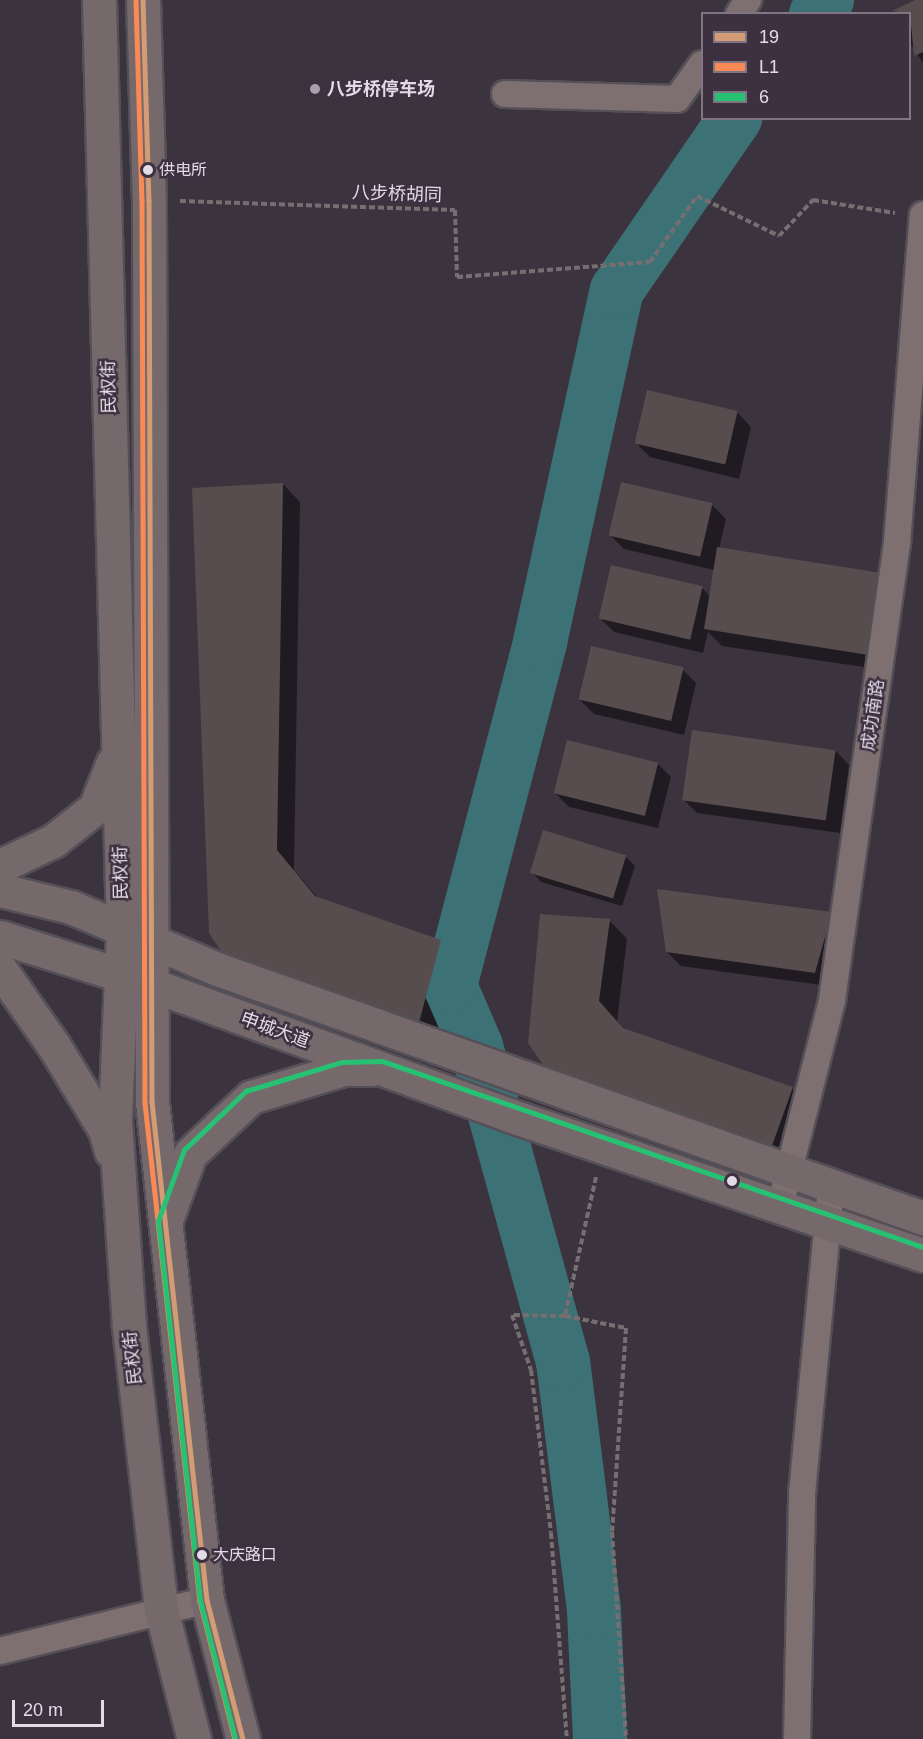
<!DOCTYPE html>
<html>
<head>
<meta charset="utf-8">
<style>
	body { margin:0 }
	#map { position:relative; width:923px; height:1739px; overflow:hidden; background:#3b343e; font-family:Helvetica,"Noto Sans SC",sans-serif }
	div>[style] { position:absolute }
	.shadow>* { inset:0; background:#0007 }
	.river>* { height:54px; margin:-27px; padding:0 27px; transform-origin:27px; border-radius:27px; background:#3c7275 }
	.building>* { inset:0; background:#574d4e; transform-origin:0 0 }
	.path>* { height:4px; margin-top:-2px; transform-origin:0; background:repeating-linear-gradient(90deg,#776e71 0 6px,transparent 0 9px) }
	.roads { filter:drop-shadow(2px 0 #555058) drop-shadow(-2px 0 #555058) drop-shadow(0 2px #555058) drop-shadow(0 -2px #555058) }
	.minor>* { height:26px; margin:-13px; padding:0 13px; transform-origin:13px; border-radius:13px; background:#7e7070 }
	.secondary>* { height:33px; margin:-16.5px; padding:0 16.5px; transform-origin:16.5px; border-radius:16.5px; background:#76696c }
	.bus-1>* { height:4.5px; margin:-2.25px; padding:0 2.25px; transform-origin:2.25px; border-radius:2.25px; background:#d39c74 }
	.bus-2>* { height:4.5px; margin:-2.25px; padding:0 2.25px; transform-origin:2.25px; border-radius:2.25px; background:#f98a56 }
	.bus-3>* { height:4.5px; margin:-2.25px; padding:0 2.25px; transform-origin:2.25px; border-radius:2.25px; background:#26c172 }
	.dots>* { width:16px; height:16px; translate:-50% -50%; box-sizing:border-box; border:3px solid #3d3141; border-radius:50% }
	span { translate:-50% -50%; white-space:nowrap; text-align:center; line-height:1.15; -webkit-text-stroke:5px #3d3141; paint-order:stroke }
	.bus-label { font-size:16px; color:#e3dbe6 }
	.left { translate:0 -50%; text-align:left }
	.poi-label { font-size:18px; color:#e3dbe6; font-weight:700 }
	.street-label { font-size:18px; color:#e3dbe6 }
	.legend { position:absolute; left:701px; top:12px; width:210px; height:108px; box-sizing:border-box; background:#3d3141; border:2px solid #7f7583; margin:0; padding:8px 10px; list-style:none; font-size:18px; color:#e3dbe6 }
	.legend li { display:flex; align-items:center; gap:12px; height:30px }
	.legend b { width:30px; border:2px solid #7f7583 }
	.scale { position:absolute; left:12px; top:1700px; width:92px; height:27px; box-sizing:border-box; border:3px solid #e3dbe6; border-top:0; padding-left:8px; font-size:18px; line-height:21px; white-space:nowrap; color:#e3dbe6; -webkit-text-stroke:4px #3d3141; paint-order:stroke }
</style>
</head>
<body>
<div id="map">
	<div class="shadow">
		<div style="clip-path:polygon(923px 0,923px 63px,910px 43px,910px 14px,894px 11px)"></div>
		<div style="clip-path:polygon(738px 413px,751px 427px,739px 479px,650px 457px,636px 443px)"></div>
		<div style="clip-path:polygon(283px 484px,300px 502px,294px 870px,318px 898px,440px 941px,458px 959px,435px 1047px,255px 989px)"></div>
		<div style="clip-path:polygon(712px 505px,726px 519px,719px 549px,879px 575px,884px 670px,722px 646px,708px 632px,703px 653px,614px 632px,600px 618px,702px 588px,710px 596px,714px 570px,624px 549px,610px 535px)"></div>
		<div style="clip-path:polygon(682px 669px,696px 683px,684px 735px,594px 714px,580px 700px)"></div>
		<div style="clip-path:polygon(836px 751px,849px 765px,840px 833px,697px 813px,683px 799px)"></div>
		<div style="clip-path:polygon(657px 763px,671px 777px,658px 828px,569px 807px,555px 793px)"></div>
		<div style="clip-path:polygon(625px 856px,635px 866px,622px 906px,541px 882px,532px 872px)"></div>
		<div style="clip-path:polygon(831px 913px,845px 927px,829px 986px,681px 966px,667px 952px)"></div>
		<div style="clip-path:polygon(610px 921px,627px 939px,617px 1021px,625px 1031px,792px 1088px,810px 1106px,787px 1171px,572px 1097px)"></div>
	</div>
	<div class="river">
		<div style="left:816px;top:14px;width:18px;rotate:-52deg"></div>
		<div style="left:600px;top:1739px;width:129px;rotate:-92.7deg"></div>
		<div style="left:594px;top:1610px;width:250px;rotate:-97.1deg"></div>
		<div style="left:563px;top:1362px;width:328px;rotate:-105.4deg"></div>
		<div style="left:476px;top:1046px;width:65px;rotate:-113.4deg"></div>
		<div style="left:450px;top:986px;width:356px;rotate:-75.3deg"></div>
		<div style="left:540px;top:642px;width:360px;rotate:-77.7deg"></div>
		<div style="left:617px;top:290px;width:209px;rotate:-55.5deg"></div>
	</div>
	<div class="building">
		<div style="clip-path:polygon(915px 0,923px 0,923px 52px,914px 56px,910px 14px,892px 11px)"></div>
		<div style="left:647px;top:390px;width:93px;height:55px;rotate:13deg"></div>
		<div style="left:621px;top:482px;width:94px;height:55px;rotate:13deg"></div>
		<div style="clip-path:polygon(283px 483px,277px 850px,315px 896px,441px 940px,417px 1030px,235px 972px,209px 933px,192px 488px)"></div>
		<div style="left:717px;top:547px;width:165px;height:83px;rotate:9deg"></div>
		<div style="left:611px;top:565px;width:94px;height:55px;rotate:13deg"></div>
		<div style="left:591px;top:646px;width:95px;height:55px;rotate:13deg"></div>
		<div style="left:692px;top:730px;width:145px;height:71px;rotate:8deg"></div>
		<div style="left:567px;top:740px;width:94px;height:55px;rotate:14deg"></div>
		<div style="left:543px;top:830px;width:87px;height:45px;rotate:17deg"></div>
		<div style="clip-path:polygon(657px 889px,832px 912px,815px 973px,666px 952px)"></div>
		<div style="clip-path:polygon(540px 914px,610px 919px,599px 1001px,623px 1028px,793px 1087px,769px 1154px,553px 1079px,528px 1043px)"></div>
	</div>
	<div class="path">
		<div style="left:180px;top:201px;width:275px;rotate:1.9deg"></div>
		<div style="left:455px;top:210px;width:67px;rotate:88.3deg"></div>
		<div style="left:457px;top:277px;width:194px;rotate:-4.4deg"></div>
		<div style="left:650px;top:262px;width:81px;rotate:-54.5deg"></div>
		<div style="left:697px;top:196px;width:91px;rotate:26deg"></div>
		<div style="left:779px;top:236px;width:50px;rotate:-46.6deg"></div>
		<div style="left:813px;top:200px;width:83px;rotate:9deg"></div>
		<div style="left:596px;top:1177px;width:142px;rotate:102.6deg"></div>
		<div style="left:565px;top:1316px;width:62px;rotate:11.1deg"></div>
		<div style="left:626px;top:1328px;width:204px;rotate:93.9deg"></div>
		<div style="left:612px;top:1532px;width:207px;rotate:86.1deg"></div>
		<div style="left:565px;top:1316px;width:53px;rotate:-178.9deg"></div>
		<div style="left:512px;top:1315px;width:58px;rotate:70.9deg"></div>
		<div style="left:531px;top:1370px;width:164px;rotate:83deg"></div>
		<div style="left:551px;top:1533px;width:207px;rotate:85.6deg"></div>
	</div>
	<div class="roads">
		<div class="minor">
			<div style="left:739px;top:14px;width:17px;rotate:-57deg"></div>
			<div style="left:505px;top:94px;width:172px;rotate:1.7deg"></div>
			<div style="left:677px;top:99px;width:43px;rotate:-54.5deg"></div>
			<div style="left:780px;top:1206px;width:212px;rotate:-75.8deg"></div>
			<div style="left:832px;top:1000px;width:462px;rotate:-81.9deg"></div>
			<div style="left:897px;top:543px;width:329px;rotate:-85.5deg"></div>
			<div style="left:0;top:1651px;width:213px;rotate:-13.8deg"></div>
			<div style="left:797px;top:1739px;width:245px;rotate:-88.8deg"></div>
			<div style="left:802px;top:1494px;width:309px;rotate:-84.6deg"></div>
		</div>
		<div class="secondary">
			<div style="left:99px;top:0;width:929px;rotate:88.52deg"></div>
			<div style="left:123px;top:929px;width:192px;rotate:92.4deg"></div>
			<div style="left:115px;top:1121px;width:206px;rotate:86.1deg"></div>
			<div style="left:129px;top:1327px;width:284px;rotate:83.5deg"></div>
			<div style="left:161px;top:1609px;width:134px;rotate:75.8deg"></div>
			<div style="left:143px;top:0;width:200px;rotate:88.3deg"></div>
			<div style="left:149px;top:200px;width:902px;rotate:89.81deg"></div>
			<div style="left:152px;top:1102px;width:501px;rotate:83.7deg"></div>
			<div style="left:207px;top:1600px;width:144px;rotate:75.5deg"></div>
			<div style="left:0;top:866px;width:59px;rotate:-25.3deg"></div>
			<div style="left:53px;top:841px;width:53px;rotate:-38.2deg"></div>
			<div style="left:95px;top:808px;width:49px;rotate:-68.6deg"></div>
			<div style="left:0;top:890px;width:73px;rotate:13.5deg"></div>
			<div style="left:71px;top:907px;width:159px;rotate:23deg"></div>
			<div style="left:217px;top:969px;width:749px;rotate:19.43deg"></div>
			<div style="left:0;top:937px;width:163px;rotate:17.5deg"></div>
			<div style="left:155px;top:986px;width:377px;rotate:20deg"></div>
			<div style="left:509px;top:1115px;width:437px;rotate:18.7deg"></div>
			<div style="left:0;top:969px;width:94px;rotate:55deg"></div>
			<div style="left:54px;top:1046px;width:98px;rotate:58.7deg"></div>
			<div style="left:105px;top:1130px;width:22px;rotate:74deg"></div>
			<div style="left:167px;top:1217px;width:67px;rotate:-69.9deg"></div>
			<div style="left:190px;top:1154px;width:83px;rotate:-43.1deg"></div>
			<div style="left:251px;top:1097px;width:97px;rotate:-16.8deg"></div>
			<div style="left:344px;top:1069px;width:28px"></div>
		</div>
	</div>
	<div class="bus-1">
		<div style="left:143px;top:0;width:200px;rotate:88.3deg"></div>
		<div style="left:149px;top:200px;width:902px;rotate:89.81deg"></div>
		<div style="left:152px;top:1102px;width:501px;rotate:83.7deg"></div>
		<div style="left:207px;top:1600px;width:144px;rotate:75.5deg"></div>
	</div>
	<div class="bus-2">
		<div style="left:136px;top:0;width:200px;rotate:88.3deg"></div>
		<div style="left:142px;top:200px;width:903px;rotate:89.81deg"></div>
		<div style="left:145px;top:1103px;width:501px;rotate:83.7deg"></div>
		<div style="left:200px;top:1601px;width:142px;rotate:75.8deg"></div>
	</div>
	<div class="bus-3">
		<div style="left:235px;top:1739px;width:142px;rotate:-104.2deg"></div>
		<div style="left:200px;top:1601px;width:382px;rotate:-96.3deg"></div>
		<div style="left:158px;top:1221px;width:76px;rotate:-69.9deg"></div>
		<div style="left:184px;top:1150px;width:86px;rotate:-43.6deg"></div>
		<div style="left:246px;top:1091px;width:100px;rotate:-16.8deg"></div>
		<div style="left:342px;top:1062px;width:40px;rotate:-1.4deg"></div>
		<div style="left:382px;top:1061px;width:572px;rotate:18.97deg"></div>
	</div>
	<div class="dots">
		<div style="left:315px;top:89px;background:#a8a1ab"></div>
		<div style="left:148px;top:170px;background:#e3dbe6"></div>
		<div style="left:732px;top:1181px;background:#e3dbe6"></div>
		<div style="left:202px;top:1555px;background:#e3dbe6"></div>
	</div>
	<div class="bus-label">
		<span class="left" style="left:159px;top:170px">供电所</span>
		<span class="left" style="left:213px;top:1555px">大庆路口</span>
	</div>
	<div class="poi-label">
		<span class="left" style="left:327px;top:89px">八步桥停车场</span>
	</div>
	<div class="street-label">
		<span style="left:397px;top:194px;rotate:2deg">八步桥胡同</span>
		<span style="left:109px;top:387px;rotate:-91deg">民权街</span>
		<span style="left:873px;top:715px;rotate:-82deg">成功南路</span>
		<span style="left:121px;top:873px;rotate:-91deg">民权街</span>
		<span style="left:275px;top:1030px;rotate:20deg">申城大道</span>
		<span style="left:133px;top:1358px;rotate:-96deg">民权街</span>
	</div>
	<ul class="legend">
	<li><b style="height:8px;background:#d39c74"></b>19</li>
	<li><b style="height:8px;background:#f98a56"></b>L1</li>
	<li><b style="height:8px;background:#26c172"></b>6</li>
	</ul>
	<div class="scale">20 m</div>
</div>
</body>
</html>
